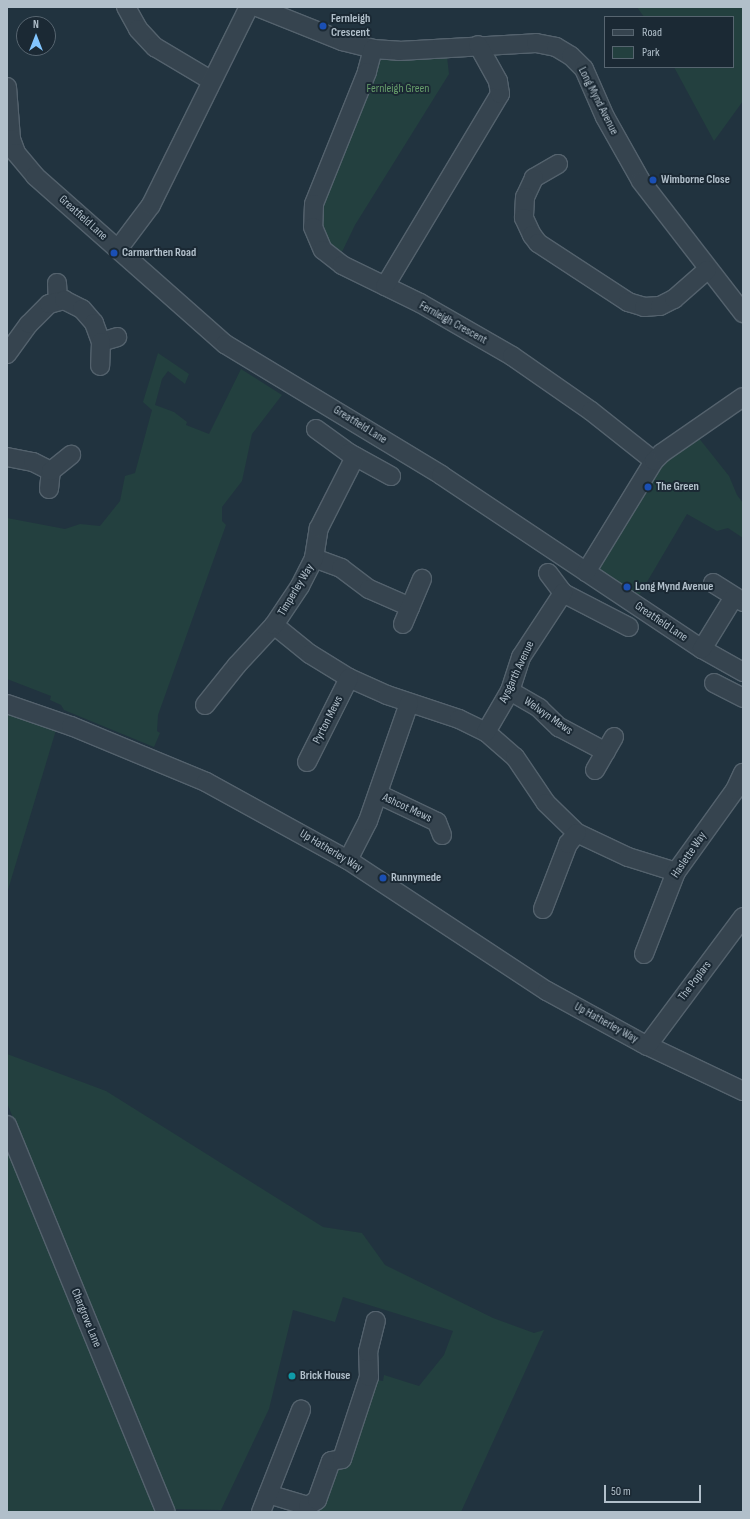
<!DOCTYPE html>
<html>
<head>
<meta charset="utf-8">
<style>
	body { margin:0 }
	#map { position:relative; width:750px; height:1519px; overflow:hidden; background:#21333f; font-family:"Sofia Sans Condensed",sans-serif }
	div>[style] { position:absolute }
	.green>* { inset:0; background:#23403f }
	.roads { filter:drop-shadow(1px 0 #54626d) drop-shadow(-1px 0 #54626d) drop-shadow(0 1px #54626d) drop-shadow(0 -1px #54626d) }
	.minor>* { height:18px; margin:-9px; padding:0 9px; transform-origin:9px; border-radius:9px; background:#36444f }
	.dots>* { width:11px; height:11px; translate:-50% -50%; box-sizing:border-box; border:2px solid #1b2934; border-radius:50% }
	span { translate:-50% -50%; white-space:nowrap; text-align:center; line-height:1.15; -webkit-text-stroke:4px #1b2934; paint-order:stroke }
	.poi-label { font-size:12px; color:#b1bfca; font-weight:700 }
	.left { translate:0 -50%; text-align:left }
	.park-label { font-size:12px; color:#669d6a }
	.street-label { font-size:12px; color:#b1bfca }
	.frame { position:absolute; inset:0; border:8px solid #b1bfca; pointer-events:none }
	.legend { position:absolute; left:604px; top:16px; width:130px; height:52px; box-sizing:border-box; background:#1b2934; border:1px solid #576570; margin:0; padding:5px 7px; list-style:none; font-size:12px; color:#b1bfca }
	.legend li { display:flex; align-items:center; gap:8px; height:20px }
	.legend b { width:20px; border:1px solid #576570 }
	.north { position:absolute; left:16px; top:16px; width:40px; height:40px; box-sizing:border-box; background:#1b2934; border:1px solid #576570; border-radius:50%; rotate:0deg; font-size:11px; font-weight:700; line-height:16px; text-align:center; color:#b1bfca }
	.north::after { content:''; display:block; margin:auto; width:14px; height:18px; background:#82c5ff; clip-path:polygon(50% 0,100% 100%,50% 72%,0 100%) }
	.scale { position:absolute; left:604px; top:1485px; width:97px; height:18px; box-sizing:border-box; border:2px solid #b1bfca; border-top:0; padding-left:5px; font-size:12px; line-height:14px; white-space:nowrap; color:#b1bfca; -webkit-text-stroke:3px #1b2934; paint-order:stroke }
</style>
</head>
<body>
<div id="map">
	<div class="green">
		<div style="clip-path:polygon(637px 7px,743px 7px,743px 101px,714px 141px,674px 67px,733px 67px,733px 17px,644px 17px)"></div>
		<div style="clip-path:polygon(446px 48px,449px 74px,355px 225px,339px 258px,313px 227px,373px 49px)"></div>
		<div style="clip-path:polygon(158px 353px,189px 374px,185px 384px,168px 371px,162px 379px,155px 405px,174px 412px,187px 422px,186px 425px,209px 434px,241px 369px,282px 395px,252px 434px,242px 481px,222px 507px,222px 521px,226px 525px,158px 715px,157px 731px,160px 733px,154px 747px,64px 710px,61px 705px,50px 700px,51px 696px,7px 679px,7px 518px,65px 529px,80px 524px,100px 526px,120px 501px,125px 476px,135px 473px,152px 410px,143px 402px)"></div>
		<div style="clip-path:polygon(694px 432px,729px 476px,737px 495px,743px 503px,743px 538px,728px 528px,717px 531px,687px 514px,634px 604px,586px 572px,640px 483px)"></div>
		<div style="clip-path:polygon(7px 714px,56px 730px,7px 893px)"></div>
		<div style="clip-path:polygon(7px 1054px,106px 1091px,323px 1227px,362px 1233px,385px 1265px,493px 1318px,534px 1333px,544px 1330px,461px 1512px,317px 1512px,337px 1470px,346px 1464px,377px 1380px,383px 1381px,384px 1375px,419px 1386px,444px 1355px,453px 1331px,343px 1297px,335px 1322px,293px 1310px,269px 1409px,221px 1510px,171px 1509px,7px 1103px)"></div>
		<div style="clip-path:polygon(7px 1139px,159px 1512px,7px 1512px)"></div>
	</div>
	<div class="roads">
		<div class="minor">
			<div style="left:126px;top:7px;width:25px;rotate:61deg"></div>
			<div style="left:138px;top:29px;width:25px;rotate:47deg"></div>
			<div style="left:155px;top:47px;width:66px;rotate:30.8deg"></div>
			<div style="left:257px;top:7px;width:92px;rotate:21.8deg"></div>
			<div style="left:342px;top:41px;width:32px;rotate:14deg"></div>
			<div style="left:373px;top:49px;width:26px;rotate:4deg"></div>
			<div style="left:399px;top:51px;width:137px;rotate:-3.3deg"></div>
			<div style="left:536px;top:43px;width:20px;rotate:11deg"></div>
			<div style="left:556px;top:47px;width:17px;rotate:31deg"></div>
			<div style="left:571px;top:56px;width:18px;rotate:45deg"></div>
			<div style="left:584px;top:69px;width:52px;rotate:66.4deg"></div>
			<div style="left:605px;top:117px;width:73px;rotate:60.6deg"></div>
			<div style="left:641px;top:181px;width:167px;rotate:52.3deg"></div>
			<div style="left:373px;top:49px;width:24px;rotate:105deg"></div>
			<div style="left:367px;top:72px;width:142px;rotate:111.9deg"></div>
			<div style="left:314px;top:204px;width:23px;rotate:92deg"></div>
			<div style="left:313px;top:227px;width:25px;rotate:67deg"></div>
			<div style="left:323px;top:250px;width:24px;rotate:38deg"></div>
			<div style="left:342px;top:265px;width:87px;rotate:26deg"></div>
			<div style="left:420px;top:303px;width:106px;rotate:29.9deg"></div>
			<div style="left:512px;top:356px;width:96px;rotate:34.8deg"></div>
			<div style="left:591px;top:411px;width:80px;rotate:38.4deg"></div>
			<div style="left:7px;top:87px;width:52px;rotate:85.6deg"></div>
			<div style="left:11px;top:139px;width:15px;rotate:70deg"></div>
			<div style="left:16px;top:153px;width:30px;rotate:50deg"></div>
			<div style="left:35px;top:176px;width:254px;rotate:41.5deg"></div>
			<div style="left:225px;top:344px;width:253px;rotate:31.2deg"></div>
			<div style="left:441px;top:475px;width:314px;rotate:33.7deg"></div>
			<div style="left:702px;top:649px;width:47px;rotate:29.3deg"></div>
			<div style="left:558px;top:164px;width:28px;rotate:150deg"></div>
			<div style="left:534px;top:178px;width:21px;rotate:115deg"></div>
			<div style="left:525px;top:197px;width:21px;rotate:93deg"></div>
			<div style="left:524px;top:218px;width:19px;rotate:65deg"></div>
			<div style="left:532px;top:235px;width:10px;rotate:53deg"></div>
			<div style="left:538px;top:243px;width:108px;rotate:33.2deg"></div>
			<div style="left:628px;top:302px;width:17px;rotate:17deg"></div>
			<div style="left:644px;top:307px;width:16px;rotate:-4deg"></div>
			<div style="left:660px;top:306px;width:16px;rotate:-27deg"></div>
			<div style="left:674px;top:299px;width:44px;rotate:-41.3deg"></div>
			<div style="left:118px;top:249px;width:55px;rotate:-53.1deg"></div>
			<div style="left:151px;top:205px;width:221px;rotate:-63.7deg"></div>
			<div style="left:57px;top:283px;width:17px;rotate:87deg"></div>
			<div style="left:385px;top:286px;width:224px;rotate:-59.1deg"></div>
			<div style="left:500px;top:94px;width:13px;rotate:-99deg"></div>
			<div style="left:498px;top:81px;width:41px;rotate:-119.1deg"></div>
			<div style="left:101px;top:342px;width:17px;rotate:-17deg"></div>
			<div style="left:7px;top:354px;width:37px;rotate:-54deg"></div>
			<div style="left:29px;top:324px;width:28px;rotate:-45deg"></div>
			<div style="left:49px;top:304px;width:16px;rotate:-15deg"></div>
			<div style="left:64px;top:300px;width:20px;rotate:27deg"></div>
			<div style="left:82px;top:309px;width:18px;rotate:49deg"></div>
			<div style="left:94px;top:323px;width:20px;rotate:70deg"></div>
			<div style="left:101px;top:342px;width:24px;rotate:92deg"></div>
			<div style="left:316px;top:429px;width:41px;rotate:36deg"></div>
			<div style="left:349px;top:453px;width:48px;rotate:28.7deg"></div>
			<div style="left:7px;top:457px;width:26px;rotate:11deg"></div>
			<div style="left:33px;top:462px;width:20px;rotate:27deg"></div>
			<div style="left:49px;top:489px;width:18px;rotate:-84deg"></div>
			<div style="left:51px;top:471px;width:26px;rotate:-39deg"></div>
			<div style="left:314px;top:558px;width:29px;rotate:20deg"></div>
			<div style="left:341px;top:568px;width:35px;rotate:37deg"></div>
			<div style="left:369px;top:589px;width:45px;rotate:23.7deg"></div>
			<div style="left:586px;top:572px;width:130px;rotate:-58.5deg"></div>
			<div style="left:654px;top:461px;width:11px;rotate:-45deg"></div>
			<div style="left:662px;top:453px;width:98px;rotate:-34.7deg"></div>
			<div style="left:548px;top:573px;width:25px;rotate:53deg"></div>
			<div style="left:563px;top:593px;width:74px;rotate:27.3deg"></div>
			<div style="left:713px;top:583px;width:36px;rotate:32deg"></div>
			<div style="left:403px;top:624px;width:49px;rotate:-67.1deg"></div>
			<div style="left:274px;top:625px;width:46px;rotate:38.9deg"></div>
			<div style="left:310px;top:654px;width:46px;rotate:31.6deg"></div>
			<div style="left:349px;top:678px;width:42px;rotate:24.1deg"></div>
			<div style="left:387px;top:695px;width:76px;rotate:18.4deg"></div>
			<div style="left:459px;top:719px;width:30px;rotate:26deg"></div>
			<div style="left:486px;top:732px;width:38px;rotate:41deg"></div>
			<div style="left:515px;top:757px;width:55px;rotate:56deg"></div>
			<div style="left:546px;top:803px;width:43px;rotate:44.1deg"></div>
			<div style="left:577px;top:833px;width:56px;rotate:25.2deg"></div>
			<div style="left:628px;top:857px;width:50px;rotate:17.4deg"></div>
			<div style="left:702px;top:649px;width:61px;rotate:-58.4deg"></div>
			<div style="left:714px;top:683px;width:33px;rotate:27deg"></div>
			<div style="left:510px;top:691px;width:34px;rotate:30deg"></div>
			<div style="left:539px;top:708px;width:28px;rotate:44deg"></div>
			<div style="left:559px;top:727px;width:53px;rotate:28deg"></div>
			<div style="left:7px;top:704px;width:68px;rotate:19deg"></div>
			<div style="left:71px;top:726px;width:146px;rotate:22.5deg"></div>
			<div style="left:206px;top:782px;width:162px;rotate:28.8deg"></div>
			<div style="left:348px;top:860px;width:238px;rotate:33.4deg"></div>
			<div style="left:547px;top:991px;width:108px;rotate:28.7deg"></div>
			<div style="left:642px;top:1043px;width:112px;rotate:25.4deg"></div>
			<div style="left:205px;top:705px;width:51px;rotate:-51.3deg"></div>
			<div style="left:237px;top:665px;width:54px;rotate:-47.2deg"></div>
			<div style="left:274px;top:625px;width:47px;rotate:-56.3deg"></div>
			<div style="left:300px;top:586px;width:31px;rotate:-63deg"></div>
			<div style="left:314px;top:558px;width:30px;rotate:-81deg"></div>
			<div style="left:319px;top:528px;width:80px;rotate:-63.1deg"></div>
			<div style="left:486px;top:732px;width:48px;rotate:-59.7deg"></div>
			<div style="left:510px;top:691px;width:36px;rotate:-72deg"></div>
			<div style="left:521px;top:657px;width:77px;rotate:-56.7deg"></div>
			<div style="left:307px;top:762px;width:94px;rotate:-63.4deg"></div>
			<div style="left:595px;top:770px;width:38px;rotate:-60deg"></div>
			<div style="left:378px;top:794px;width:65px;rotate:25.4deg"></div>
			<div style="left:437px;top:822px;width:14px;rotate:69deg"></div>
			<div style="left:348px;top:860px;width:44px;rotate:-62.9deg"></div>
			<div style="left:368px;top:821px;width:125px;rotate:-70.8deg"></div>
			<div style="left:543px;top:909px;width:70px;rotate:-69deg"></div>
			<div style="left:568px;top:844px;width:14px;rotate:-51deg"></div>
			<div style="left:644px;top:954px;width:88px;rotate:-68.7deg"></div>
			<div style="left:676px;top:872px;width:101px;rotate:-54.3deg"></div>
			<div style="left:735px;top:790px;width:19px;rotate:-65deg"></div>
			<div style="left:647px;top:1046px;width:161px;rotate:-53.3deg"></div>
			<div style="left:7px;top:1125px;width:418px;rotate:67.7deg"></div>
			<div style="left:268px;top:1494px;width:42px;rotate:16.7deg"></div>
			<div style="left:308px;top:1506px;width:11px;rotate:-34deg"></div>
			<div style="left:317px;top:1500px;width:41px;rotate:-70.3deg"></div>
			<div style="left:331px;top:1461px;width:11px;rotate:-10deg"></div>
			<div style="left:342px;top:1459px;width:86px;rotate:-71.8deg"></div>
			<div style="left:369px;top:1377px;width:25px;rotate:-92deg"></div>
			<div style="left:368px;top:1352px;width:32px;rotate:-76deg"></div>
			<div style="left:261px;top:1512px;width:110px;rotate:-68.6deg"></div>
		</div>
	</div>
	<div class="dots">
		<div style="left:323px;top:26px;background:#1a4fb4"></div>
		<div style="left:653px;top:180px;background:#1a4fb4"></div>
		<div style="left:114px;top:253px;background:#1a4fb4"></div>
		<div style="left:648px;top:487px;background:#1a4fb4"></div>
		<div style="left:627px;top:587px;background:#1a4fb4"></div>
		<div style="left:383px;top:878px;background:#1a4fb4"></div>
		<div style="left:292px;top:1376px;background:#0f9aa8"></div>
	</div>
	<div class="poi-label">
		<span class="left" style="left:331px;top:26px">Fernleigh<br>Crescent</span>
		<span class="left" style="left:661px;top:180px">Wimborne Close</span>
		<span class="left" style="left:122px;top:253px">Carmarthen Road</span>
		<span class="left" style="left:656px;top:487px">The Green</span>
		<span class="left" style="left:635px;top:587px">Long Mynd Avenue</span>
		<span class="left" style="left:391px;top:878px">Runnymede</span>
		<span class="left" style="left:300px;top:1376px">Brick House</span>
	</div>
	<div class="park-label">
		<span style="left:398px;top:89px">Fernleigh Green</span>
	</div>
	<div class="street-label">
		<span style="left:598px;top:101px;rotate:63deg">Long Mynd Avenue</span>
		<span style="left:83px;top:218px;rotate:42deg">Greatfield Lane</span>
		<span style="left:453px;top:323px;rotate:29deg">Fernleigh Crescent</span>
		<span style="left:360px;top:425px;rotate:32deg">Greatfield Lane</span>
		<span style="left:296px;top:590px;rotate:-59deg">Timperley Way</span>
		<span style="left:661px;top:622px;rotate:34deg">Greatfield Lane</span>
		<span style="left:517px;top:672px;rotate:-65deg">Aysgarth Avenue</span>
		<span style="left:548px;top:716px;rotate:35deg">Welwyn Mews</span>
		<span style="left:328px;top:720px;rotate:-63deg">Pyrton Mews</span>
		<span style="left:407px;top:808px;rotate:25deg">Ashcot Mews</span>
		<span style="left:331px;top:851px;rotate:31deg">Up Hatherley Way</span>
		<span style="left:689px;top:855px;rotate:-56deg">Haslette Way</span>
		<span style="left:695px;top:981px;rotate:-53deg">The Poplars</span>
		<span style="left:606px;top:1023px;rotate:29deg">Up Hatherley Way</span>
		<span style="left:86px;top:1318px;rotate:68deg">Chargrove Lane</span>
	</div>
	<div class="frame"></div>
	<ul class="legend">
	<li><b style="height:5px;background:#36444f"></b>Road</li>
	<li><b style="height:11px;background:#23403f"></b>Park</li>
	</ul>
	<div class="north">N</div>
	<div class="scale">50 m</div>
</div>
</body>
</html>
